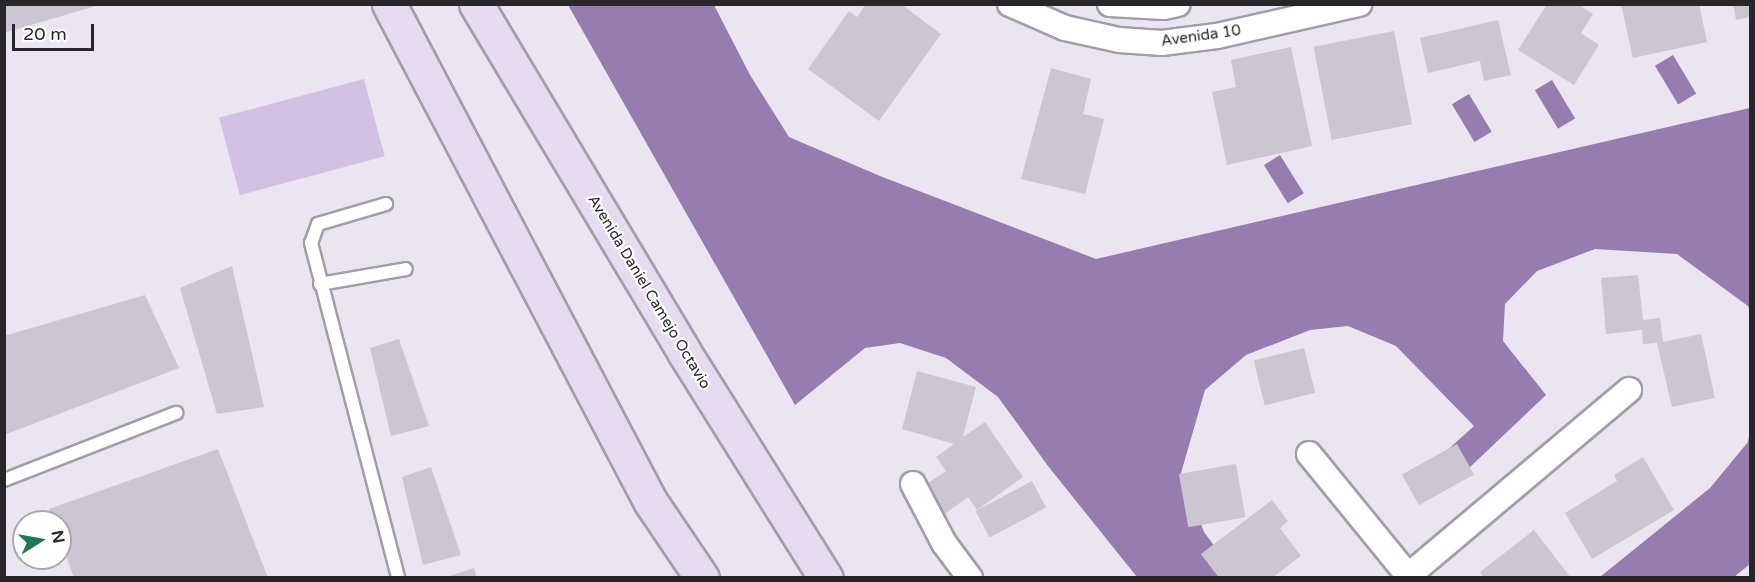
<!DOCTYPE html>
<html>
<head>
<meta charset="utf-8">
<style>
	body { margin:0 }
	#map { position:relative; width:1755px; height:582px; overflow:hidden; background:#eae5f0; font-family:"Varela Round",sans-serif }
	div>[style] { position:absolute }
	.green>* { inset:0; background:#d2c1e3; transform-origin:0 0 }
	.water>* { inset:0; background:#967caf; transform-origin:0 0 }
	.building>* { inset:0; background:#cbc6d1; transform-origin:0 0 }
	.roads { filter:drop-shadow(2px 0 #a29da8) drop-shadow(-2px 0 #a29da8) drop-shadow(0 2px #a29da8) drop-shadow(0 -2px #a29da8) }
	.service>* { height:12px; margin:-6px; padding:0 6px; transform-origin:6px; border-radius:6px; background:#fff }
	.minor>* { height:24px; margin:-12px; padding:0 12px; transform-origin:12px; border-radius:12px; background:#fff }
	.secondary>* { height:33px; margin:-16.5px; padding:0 16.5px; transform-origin:16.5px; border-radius:16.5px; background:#e6dbf0 }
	span { translate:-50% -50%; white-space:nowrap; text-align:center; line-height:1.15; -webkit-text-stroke:4.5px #fff; paint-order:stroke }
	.street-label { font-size:15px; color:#28262b }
	.frame { position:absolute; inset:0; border:6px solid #28262b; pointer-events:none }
	.north { position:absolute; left:12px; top:510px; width:60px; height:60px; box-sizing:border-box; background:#fff; border:2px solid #a9a8aa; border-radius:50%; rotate:79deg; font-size:16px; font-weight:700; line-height:24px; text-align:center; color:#28262b }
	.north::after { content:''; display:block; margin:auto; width:21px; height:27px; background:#207a4e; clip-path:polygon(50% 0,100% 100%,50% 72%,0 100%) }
	.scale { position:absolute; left:12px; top:24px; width:82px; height:27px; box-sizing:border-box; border:3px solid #28262b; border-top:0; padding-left:8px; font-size:18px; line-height:21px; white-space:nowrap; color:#28262b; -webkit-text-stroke:4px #fff; paint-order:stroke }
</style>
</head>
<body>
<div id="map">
	<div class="green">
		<div style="left:364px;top:79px;width:80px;height:150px;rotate:75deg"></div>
	</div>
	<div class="water">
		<div style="clip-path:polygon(568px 5px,714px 5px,750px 75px,789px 137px,880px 176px,1096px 259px,1750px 108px,1750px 312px,1748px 306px,1677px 254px,1595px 249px,1537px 271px,1505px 304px,1503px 341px,1546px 395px,1450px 486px,1431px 465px,1474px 426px,1396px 346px,1348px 326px,1310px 330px,1246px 355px,1205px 390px,1181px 473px,1204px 532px,1237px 577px,1137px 577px,1048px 466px,998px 397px,946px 358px,900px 343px,865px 348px,795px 405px)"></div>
		<div style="left:1673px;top:55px;width:45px;height:21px;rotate:59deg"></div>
		<div style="left:1552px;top:80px;width:45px;height:20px;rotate:59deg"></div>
		<div style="left:1469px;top:94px;width:44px;height:20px;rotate:59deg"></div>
		<div style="left:1280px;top:155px;width:45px;height:19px;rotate:58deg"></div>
		<div style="clip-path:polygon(1750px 430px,1750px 564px,1734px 577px,1600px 577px,1710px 488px,1748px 442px)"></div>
	</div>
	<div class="building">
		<div style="clip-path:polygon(4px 4px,99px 4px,99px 5px,4px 33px)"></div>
		<div style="clip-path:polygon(866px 4px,901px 4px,941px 34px,879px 121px,808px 69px,849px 11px,857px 17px)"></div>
		<div style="clip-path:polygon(1547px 4px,1578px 4px,1593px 14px,1581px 33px,1599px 45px,1574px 85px,1518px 50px)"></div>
		<div style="clip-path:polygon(1621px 4px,1699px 4px,1707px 42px,1633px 58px)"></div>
		<div style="clip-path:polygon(1733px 4px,1750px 4px,1750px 17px,1736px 20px)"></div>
		<div style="clip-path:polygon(1498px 20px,1511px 75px,1484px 81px,1480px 61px,1428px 73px,1420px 38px)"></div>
		<div style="left:1394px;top:31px;width:95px;height:82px;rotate:79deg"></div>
		<div style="clip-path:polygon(1291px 47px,1312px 146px,1227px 165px,1212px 92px,1236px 87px,1231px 60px)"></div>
		<div style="clip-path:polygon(1051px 68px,1091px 79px,1083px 114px,1104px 119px,1085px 194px,1021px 179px)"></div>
		<div style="clip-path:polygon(232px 266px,264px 407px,217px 414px,180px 288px)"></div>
		<div style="clip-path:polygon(1638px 275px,1643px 320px,1660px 318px,1663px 342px,1701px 334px,1715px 398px,1672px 407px,1657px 343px,1643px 344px,1642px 330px,1606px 334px,1601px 278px)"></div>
		<div style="clip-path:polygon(145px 295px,179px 368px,4px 435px,4px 336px)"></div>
		<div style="clip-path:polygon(399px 339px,429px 426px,391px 436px,370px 348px)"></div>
		<div style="left:1304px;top:348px;width:46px;height:52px;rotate:76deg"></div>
		<div style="clip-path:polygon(917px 371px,976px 387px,963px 437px,985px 422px,1023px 477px,977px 510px,968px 497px,942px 516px,921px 488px,946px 471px,936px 457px,954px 444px,902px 429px)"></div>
		<div style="left:1457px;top:444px;width:35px;height:63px;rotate:61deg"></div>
		<div style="clip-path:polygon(218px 449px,268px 578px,74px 578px,60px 538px,60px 522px,54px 522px,49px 509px)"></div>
		<div style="clip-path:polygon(1643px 457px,1674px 510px,1592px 559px,1565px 513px,1617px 481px,1614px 475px)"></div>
		<div style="left:1236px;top:464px;width:54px;height:58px;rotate:80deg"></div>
		<div style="clip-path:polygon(431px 467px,461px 555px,423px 565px,402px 477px)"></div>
		<div style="left:1032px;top:481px;width:30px;height:64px;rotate:62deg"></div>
		<div style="clip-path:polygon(1272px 500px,1288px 521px,1280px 528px,1301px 556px,1272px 578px,1219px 578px,1201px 554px)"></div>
		<div style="clip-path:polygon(1534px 530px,1571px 578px,1484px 578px,1480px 572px)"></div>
		<div style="clip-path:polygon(474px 568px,477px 578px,446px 578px,446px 577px)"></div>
	</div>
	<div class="roads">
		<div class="service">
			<div style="left:386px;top:204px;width:71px;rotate:163.6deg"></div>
			<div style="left:318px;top:224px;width:20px;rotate:110deg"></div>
			<div style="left:311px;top:243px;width:346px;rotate:75.4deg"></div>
			<div style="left:320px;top:284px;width:87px;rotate:-9.9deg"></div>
			<div style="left:4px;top:480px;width:185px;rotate:-21.3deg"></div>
		</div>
		<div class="minor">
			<div style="left:1010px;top:4px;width:60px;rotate:23.6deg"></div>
			<div style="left:1065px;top:28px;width:55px;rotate:12.5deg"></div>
			<div style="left:1119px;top:40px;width:43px;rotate:4deg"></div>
			<div style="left:1162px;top:43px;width:55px;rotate:-7.3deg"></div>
			<div style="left:1217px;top:36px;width:146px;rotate:-12.7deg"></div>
			<div style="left:1110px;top:4px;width:54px;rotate:3.2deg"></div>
			<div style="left:1164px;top:7px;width:14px;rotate:-12deg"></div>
			<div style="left:1309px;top:454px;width:160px;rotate:50.8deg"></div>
			<div style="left:913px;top:484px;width:67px;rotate:62.3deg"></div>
			<div style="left:944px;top:543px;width:44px;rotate:53.4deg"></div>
			<div style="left:1408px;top:576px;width:289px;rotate:-40.1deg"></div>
		</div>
		<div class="secondary">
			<div style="left:389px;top:4px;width:561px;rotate:62.29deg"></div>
			<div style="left:650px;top:501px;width:93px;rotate:56deg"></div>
			<div style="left:476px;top:4px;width:405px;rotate:59.1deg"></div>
			<div style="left:684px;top:352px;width:267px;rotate:57.9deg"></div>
		</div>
	</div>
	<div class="street-label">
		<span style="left:1201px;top:36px;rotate:-8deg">Avenida 10</span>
		<span style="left:649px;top:292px;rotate:59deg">Avenida Daniel Camejo Octavio</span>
	</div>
	<div class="frame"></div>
	<div class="north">N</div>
	<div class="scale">20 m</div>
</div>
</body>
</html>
